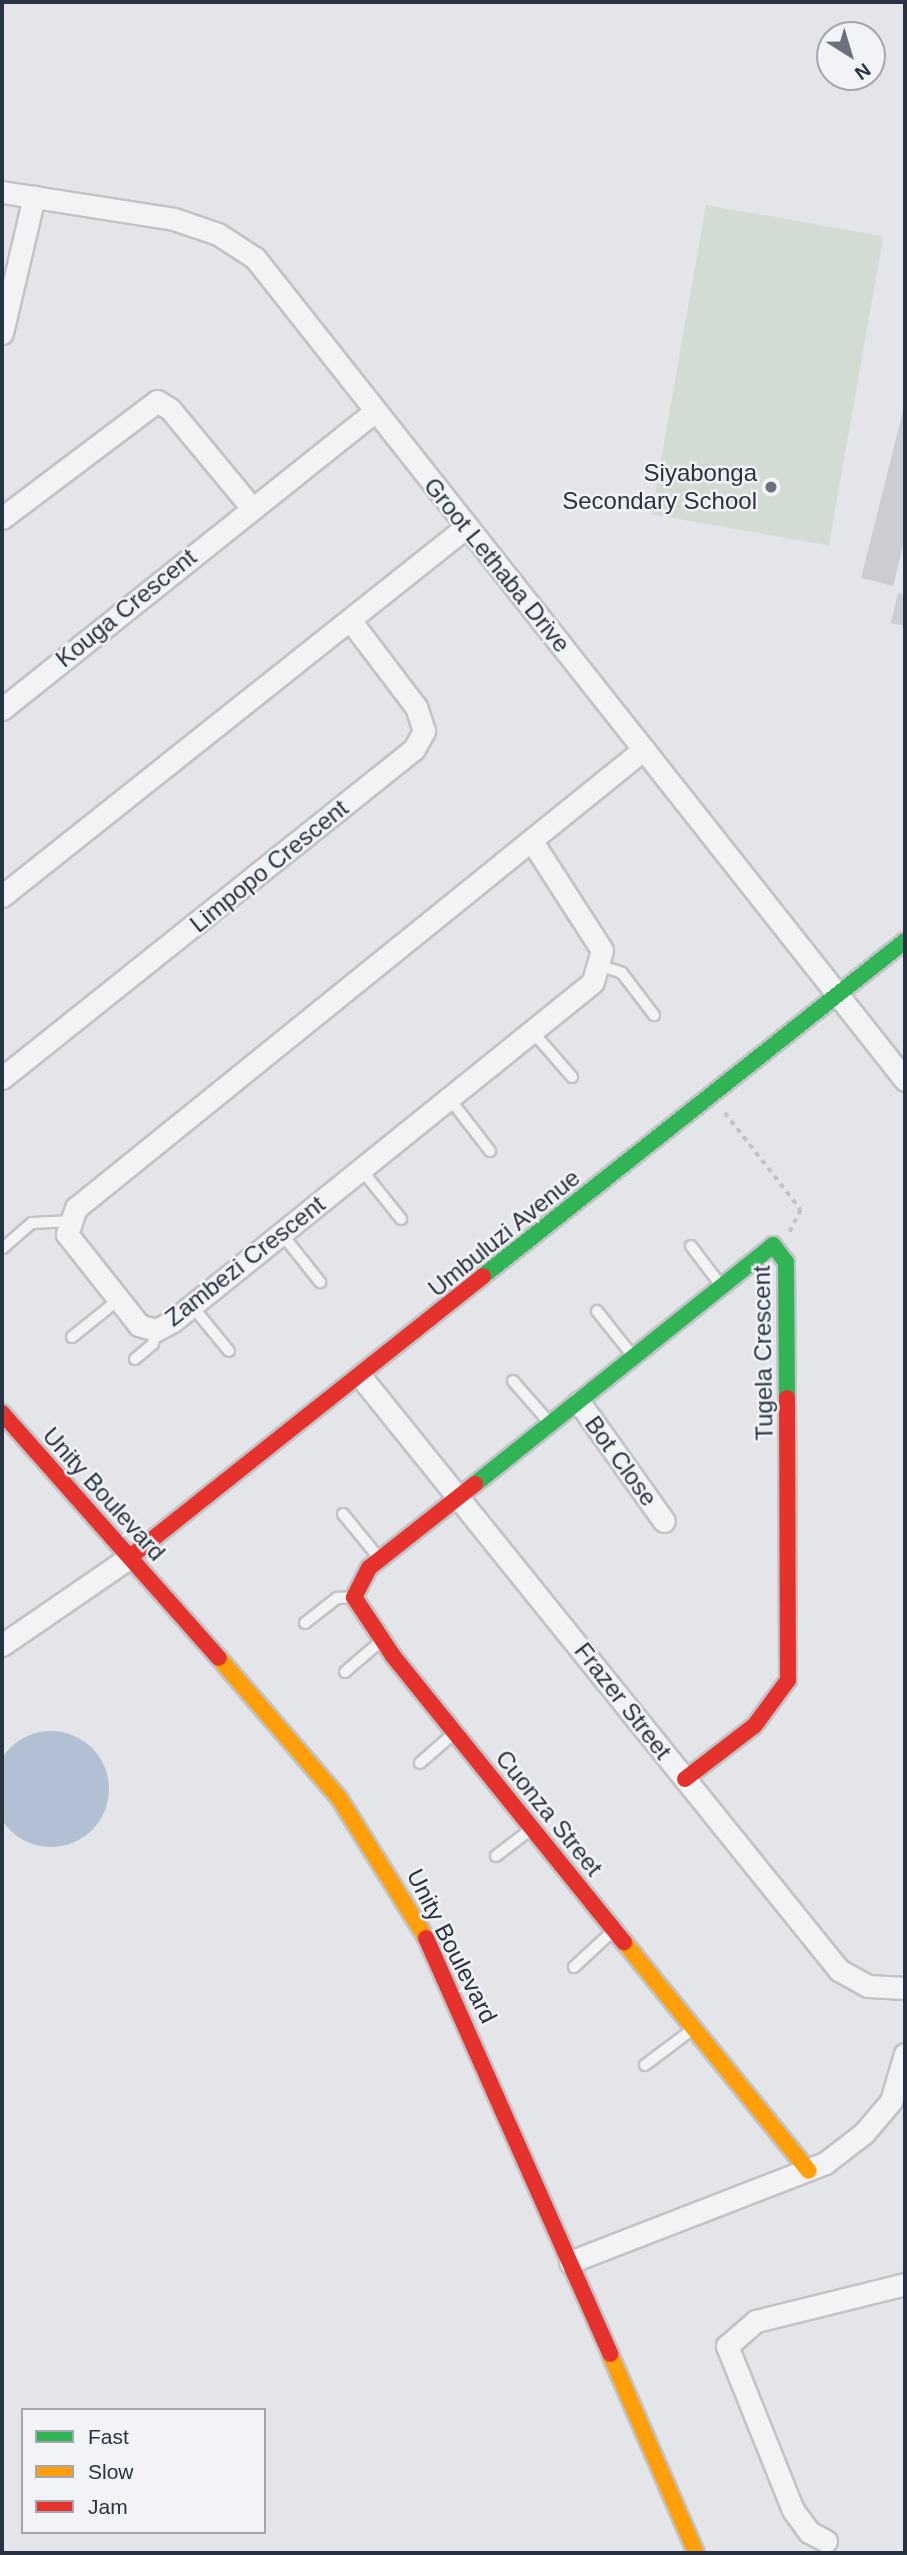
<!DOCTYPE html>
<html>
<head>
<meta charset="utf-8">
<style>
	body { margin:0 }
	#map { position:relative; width:907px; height:2555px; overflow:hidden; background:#e3e5e8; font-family:Arial,sans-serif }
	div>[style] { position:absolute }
	.green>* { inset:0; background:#d3dcd3; transform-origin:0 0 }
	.water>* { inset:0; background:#b1c1d3 }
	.round { border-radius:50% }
	.building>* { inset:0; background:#cbcdd0 }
	.path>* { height:3.5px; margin-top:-1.75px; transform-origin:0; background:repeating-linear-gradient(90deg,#c2c3c8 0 5px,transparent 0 10px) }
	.roads { filter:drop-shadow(2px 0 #c1c3c6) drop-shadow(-2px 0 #c1c3c6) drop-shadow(0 2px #c1c3c6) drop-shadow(0 -2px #c1c3c6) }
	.lane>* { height:10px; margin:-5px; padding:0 5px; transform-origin:5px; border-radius:5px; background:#f2f3f5 }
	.street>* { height:21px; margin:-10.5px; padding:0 10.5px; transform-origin:10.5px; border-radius:10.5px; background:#f2f3f5 }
	.fast>* { height:16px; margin:-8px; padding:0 8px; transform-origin:8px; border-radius:8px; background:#30b455 }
	.slow>* { height:16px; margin:-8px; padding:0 8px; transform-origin:8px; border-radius:8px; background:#ff9f0a }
	.jam>* { height:16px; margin:-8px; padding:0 8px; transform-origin:8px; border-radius:8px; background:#e5322d }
	.dots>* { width:19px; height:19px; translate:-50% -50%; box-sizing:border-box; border:4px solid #f1f3f7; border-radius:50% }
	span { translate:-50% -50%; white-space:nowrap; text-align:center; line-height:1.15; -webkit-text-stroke:5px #f1f3f7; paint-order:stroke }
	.poi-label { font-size:24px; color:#293242 }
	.right { translate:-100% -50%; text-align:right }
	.street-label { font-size:24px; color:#293242 }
	.frame { position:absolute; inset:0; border:4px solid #293242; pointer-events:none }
	.legend { position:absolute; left:21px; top:2408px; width:245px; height:126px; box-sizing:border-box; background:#f1f3f7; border:2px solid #a1a6af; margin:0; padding:9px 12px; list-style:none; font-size:21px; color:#293242 }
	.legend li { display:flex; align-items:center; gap:14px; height:35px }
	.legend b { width:35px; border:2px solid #a1a6af }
	.north { position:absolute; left:816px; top:21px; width:70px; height:70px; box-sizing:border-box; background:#f1f3f7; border:2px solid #a1a6af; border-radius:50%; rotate:143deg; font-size:19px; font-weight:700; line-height:28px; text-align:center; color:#293242 }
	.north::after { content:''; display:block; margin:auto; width:24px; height:32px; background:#6a717c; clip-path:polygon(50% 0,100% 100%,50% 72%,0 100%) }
</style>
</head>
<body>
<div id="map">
	<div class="green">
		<div style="left:706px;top:205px;width:180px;height:314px;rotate:10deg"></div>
	</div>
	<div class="water">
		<div class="round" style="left:-7px;top:1731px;width:116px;height:116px"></div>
	</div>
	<div class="building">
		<div style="clip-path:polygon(905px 403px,905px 538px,893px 586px,861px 578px)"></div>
		<div style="clip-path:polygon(898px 593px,905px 595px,905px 626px,891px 623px)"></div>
	</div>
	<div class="path">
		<div style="left:725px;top:1113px;width:123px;rotate:51.9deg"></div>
		<div style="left:801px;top:1210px;width:25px;rotate:117deg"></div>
	</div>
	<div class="roads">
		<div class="lane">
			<div style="left:602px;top:966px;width:21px;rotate:19deg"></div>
			<div style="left:622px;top:973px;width:53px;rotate:52.7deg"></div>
			<div style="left:532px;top:1031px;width:61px;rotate:49deg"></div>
			<div style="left:449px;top:1098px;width:67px;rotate:52.3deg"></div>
			<div style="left:361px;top:1169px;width:64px;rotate:51.3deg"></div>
			<div style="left:281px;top:1233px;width:63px;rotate:51.5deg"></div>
			<div style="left:691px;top:1246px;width:48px;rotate:52.7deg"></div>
			<div style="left:3px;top:1248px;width:38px;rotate:-41deg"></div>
			<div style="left:32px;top:1223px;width:35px;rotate:-3deg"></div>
			<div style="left:192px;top:1306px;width:58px;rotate:50.6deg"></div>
			<div style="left:597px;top:1311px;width:56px;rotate:51.5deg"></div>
			<div style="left:72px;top:1337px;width:59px;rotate:-38.8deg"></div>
			<div style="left:135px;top:1359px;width:23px;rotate:-40deg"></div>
			<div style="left:153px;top:1344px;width:14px;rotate:-78deg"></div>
			<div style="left:513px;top:1381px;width:53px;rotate:48.8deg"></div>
			<div style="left:343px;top:1514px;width:57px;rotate:50.7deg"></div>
			<div style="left:305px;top:1623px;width:41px;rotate:-38deg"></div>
			<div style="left:337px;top:1598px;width:17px;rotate:-3deg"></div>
			<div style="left:345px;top:1672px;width:46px;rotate:-40.6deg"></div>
			<div style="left:420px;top:1763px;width:43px;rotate:-41.2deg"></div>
			<div style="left:496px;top:1856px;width:43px;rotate:-37.4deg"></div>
			<div style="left:574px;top:1967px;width:53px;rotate:-42.7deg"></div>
			<div style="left:645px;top:2065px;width:60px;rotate:-36.9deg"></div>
		</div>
		<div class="street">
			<div style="left:2px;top:192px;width:174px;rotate:8.9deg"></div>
			<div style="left:174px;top:219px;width:46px;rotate:18.8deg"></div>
			<div style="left:218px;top:234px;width:44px;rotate:33deg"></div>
			<div style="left:255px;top:258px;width:1048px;rotate:51.66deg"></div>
			<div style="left:2px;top:333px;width:140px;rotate:-76.8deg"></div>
			<div style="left:2px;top:518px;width:194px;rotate:-37deg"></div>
			<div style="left:157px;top:401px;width:15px;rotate:32deg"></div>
			<div style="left:170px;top:409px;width:127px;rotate:50.4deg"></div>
			<div style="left:2px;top:709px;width:477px;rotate:-38.6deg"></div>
			<div style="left:533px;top:843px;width:127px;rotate:57.2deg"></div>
			<div style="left:602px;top:950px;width:33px;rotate:106deg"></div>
			<div style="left:593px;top:982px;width:540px;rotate:141.09deg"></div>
			<div style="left:173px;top:1321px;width:19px;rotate:152deg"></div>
			<div style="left:156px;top:1330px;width:18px;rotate:-164deg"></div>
			<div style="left:139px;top:1325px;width:116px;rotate:-128.4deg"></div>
			<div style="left:67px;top:1234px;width:28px;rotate:-71deg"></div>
			<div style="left:76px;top:1208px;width:730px;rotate:-38.94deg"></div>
			<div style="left:2px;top:896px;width:593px;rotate:-38.49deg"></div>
			<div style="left:2px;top:1078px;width:527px;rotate:-38.61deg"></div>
			<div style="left:414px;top:749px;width:21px;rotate:-61deg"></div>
			<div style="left:424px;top:731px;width:25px;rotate:-108deg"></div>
			<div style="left:416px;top:707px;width:109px;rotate:-127.2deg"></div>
			<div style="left:361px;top:1377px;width:762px;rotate:51.13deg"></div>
			<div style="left:839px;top:1970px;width:33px;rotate:29deg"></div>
			<div style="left:868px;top:1986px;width:37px;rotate:3deg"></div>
			<div style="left:579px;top:1402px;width:146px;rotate:54.5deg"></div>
			<div style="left:2px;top:1645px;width:155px;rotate:-34.5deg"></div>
			<div style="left:570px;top:2262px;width:274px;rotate:-21.2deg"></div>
			<div style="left:825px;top:2163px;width:49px;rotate:-37.6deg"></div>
			<div style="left:864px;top:2133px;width:42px;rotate:-49.8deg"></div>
			<div style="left:891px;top:2101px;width:49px;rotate:-73.4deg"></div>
			<div style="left:826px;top:2541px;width:19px;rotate:-152deg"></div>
			<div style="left:809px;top:2532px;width:27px;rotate:-126deg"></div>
			<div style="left:793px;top:2510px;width:177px;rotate:-111.9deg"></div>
			<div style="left:727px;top:2346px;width:38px;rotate:-41deg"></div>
			<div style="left:756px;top:2321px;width:154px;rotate:-13.9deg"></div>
		</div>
		<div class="fast">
			<div style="left:483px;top:1276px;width:539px;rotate:-38.44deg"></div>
			<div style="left:475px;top:1484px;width:382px;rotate:-38.7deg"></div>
			<div style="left:773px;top:1245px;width:21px;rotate:53deg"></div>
			<div style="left:786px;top:1262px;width:136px;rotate:89.6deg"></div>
		</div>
		<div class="slow">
			<div style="left:219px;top:1658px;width:184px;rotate:49.4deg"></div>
			<div style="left:339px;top:1798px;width:165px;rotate:58.1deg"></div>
			<div style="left:624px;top:1942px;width:294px;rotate:51.1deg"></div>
			<div style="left:610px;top:2354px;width:217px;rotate:66.6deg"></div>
		</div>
		<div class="jam">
			<div style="left:2px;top:1413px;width:327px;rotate:48.5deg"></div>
			<div style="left:475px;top:1484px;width:135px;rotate:141.6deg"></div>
			<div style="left:369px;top:1568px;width:33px;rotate:117deg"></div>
			<div style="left:354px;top:1597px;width:71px;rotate:56.5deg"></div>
			<div style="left:393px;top:1656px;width:368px;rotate:51.1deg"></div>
			<div style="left:130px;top:1557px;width:451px;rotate:-38.5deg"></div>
			<div style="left:685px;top:1779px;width:88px;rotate:-37.6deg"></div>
			<div style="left:755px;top:1725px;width:56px;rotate:-53.7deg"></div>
			<div style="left:788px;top:1680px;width:282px;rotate:-90.2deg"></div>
			<div style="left:426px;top:1938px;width:455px;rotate:66.1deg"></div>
		</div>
	</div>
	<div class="dots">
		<div style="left:771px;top:487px;background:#6a717c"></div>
	</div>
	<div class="poi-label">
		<span class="right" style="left:757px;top:487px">Siyabonga<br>Secondary School</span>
	</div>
	<div class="street-label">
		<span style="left:497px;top:565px;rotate:51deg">Groot Lethaba Drive</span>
		<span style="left:126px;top:608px;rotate:-39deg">Kouga Crescent</span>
		<span style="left:269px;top:866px;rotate:-39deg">Limpopo Crescent</span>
		<span style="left:504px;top:1233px;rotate:-39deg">Umbuluzi Avenue</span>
		<span style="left:245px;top:1261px;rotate:-38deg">Zambezi Crescent</span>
		<span style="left:763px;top:1353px;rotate:-91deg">Tugela Crescent</span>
		<span style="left:621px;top:1461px;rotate:54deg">Bot Close</span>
		<span style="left:104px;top:1494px;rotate:48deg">Unity Boulevard</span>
		<span style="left:623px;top:1701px;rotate:52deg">Frazer Street</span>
		<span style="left:549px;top:1813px;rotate:51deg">Cuonza Street</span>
		<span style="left:452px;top:1946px;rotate:63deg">Unity Boulevard</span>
	</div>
	<div class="frame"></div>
	<ul class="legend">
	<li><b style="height:9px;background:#30b455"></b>Fast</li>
	<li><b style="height:9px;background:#ff9f0a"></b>Slow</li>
	<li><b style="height:9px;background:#e5322d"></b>Jam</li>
	</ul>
	<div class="north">N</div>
</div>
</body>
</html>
